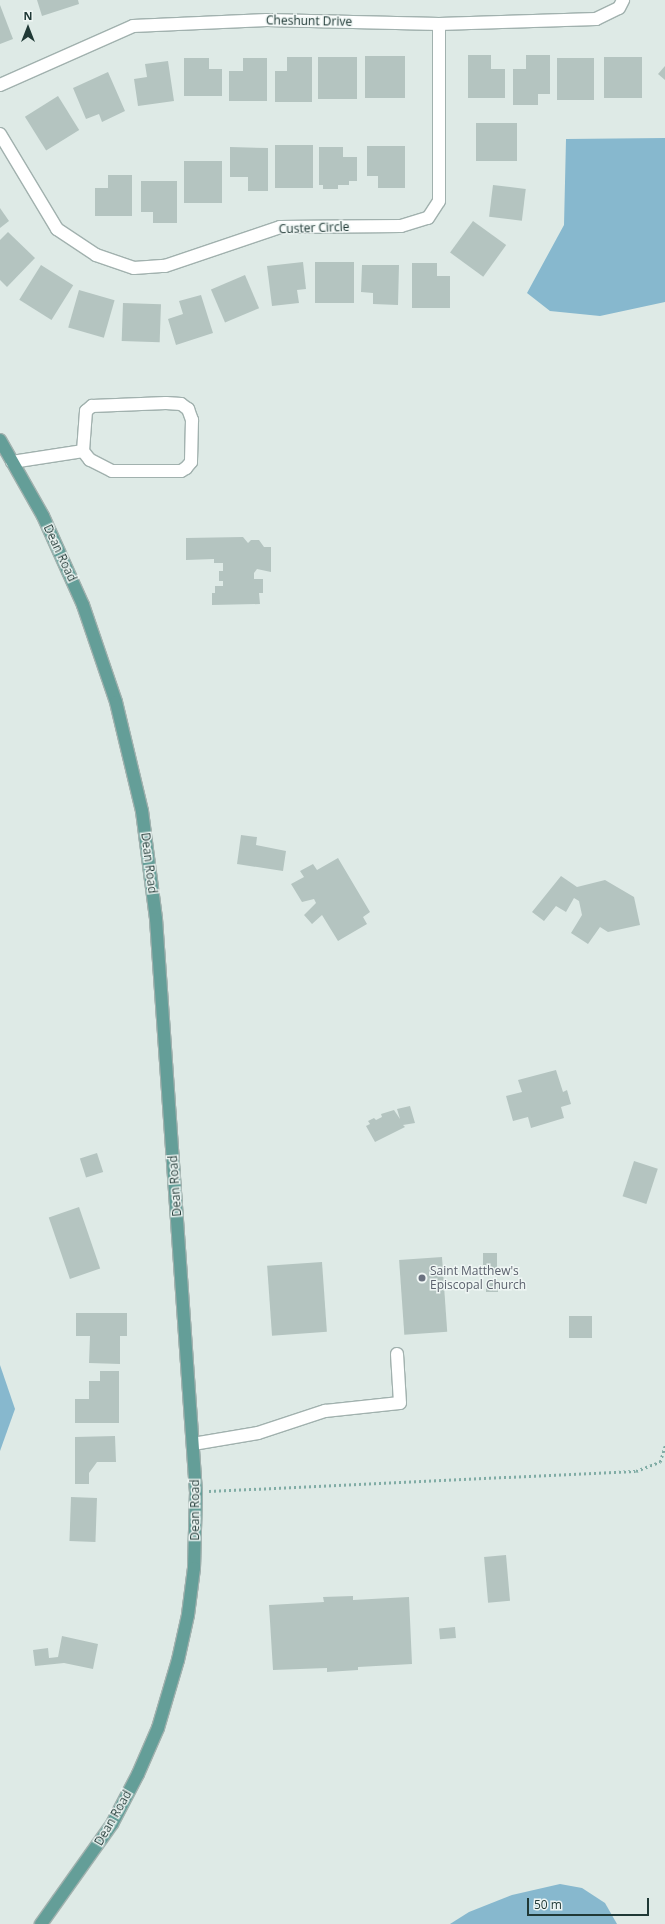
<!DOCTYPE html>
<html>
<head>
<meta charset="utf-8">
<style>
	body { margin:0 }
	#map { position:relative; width:665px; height:1924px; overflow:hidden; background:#deeae6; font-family:"Open Sans",sans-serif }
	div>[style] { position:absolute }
	.water>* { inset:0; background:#87b8ce }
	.building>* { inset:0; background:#b4c4c0; transform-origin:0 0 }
	.path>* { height:2.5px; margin-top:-1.25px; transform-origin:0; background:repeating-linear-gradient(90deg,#80aca5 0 2px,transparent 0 5px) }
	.roads { filter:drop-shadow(1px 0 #a1b1ae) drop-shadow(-1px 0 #a1b1ae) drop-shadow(0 1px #a1b1ae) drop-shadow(0 -1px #a1b1ae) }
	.minor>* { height:12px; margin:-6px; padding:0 6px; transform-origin:6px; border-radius:6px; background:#fff }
	.major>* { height:12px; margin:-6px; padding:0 6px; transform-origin:6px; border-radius:6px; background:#649e98 }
	.dots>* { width:11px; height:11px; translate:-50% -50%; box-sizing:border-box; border:2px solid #eff6f4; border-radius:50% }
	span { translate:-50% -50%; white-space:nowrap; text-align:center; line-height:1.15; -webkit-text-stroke:3px #eff6f4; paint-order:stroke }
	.street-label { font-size:12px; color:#203936 }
	.worship-label { font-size:12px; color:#5b616d }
	.left { translate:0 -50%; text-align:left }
	.north { position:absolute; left:8px; top:8px; width:40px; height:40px; -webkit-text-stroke:3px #eff6f4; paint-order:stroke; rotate:0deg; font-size:11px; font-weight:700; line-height:16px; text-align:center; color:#203936 }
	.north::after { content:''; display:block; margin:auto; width:14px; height:18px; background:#203936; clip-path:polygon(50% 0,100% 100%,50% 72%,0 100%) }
	.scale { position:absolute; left:527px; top:1898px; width:122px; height:18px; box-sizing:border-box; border:2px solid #203936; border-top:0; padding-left:5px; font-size:12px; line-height:14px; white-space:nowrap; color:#203936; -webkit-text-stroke:3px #eff6f4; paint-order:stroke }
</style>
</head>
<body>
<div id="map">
	<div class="water">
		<div style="clip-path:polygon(665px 138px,665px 302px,600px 316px,550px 311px,527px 293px,564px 225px,566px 139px)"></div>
		<div style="clip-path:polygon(0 1365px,15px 1409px,0 1451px)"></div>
		<div style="clip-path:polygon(560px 1884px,582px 1888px,605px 1903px,617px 1924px,450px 1924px,469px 1912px,512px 1895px)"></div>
	</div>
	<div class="building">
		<div style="clip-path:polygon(37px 0,78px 0,79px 4px,42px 16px)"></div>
		<div style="clip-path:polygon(0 5px,13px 39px,0 44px)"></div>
		<div style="clip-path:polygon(468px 55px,491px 55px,491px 69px,505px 69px,505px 98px,468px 98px)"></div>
		<div style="clip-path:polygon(526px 55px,550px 55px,550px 94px,538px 94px,538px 105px,513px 105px,513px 69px,526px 69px)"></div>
		<div style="left:365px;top:56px;width:40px;height:42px"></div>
		<div style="clip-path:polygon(287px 57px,312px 57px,312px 102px,275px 102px,275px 71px,287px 71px)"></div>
		<div style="left:318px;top:57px;width:39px;height:42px"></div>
		<div style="left:604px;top:57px;width:38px;height:41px"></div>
		<div style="clip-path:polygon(184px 58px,209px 58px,209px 69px,222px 69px,222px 96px,184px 96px)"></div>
		<div style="clip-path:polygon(243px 58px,267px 58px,267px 101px,229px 101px,229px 71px,243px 71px)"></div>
		<div style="left:557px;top:58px;width:37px;height:42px"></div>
		<div style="clip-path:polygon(168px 61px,174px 101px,138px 106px,134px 79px,147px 77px,145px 64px)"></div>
		<div style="clip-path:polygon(665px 66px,665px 80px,658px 74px)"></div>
		<div style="clip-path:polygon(108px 72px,125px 111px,102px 122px,99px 114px,86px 119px,73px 88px)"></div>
		<div style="left:58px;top:96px;width:40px;height:39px;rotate:58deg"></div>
		<div style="left:476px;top:123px;width:41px;height:38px"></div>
		<div style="left:275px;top:145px;width:38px;height:43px"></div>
		<div style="clip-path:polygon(367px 146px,405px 146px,405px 188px,378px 188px,378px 176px,367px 176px)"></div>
		<div style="clip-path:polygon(230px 147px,268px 148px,268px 191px,248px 191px,248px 177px,230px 177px)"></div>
		<div style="clip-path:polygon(319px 147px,343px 147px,343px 157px,357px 157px,357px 181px,349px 181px,349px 185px,338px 185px,338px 189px,323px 189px,323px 185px,319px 185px)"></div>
		<div style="left:184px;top:161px;width:38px;height:42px"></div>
		<div style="clip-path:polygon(108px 175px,132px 175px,132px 216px,95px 216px,95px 188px,108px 188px)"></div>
		<div style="clip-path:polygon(141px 181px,177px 181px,177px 223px,153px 223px,153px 212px,141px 212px)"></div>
		<div style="left:493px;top:185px;width:33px;height:32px;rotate:7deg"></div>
		<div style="clip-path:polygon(0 208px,9px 221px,0 228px)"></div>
		<div style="left:473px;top:221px;width:41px;height:39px;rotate:36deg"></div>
		<div style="clip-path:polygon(8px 232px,35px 258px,7px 287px,0 280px,0 240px)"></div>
		<div style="clip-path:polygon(303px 262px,306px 289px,297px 290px,299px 303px,272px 306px,267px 266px)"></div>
		<div style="left:315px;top:262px;width:39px;height:41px"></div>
		<div style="clip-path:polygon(412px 263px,437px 263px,437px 276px,450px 276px,450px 308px,412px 308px)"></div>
		<div style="left:41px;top:265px;width:38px;height:41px;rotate:32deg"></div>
		<div style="clip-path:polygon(362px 265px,399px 265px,398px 305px,373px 304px,373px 293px,361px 292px)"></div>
		<div style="left:245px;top:275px;width:36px;height:37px;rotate:67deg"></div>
		<div style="left:79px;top:290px;width:37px;height:39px;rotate:16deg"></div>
		<div style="clip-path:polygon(201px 295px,213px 333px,176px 345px,168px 319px,183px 314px,179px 301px)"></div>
		<div style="left:123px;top:303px;width:38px;height:38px;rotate:2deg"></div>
		<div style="clip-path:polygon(243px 537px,248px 543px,251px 540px,259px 540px,264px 547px,271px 547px,271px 572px,257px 569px,254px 573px,254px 579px,263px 579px,263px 593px,259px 593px,260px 604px,212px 605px,212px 593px,215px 593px,215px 586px,223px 586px,223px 581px,219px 581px,219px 571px,223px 571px,223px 563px,214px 563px,214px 559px,186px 560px,186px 538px)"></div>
		<div style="clip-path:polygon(241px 835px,257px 837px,256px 845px,286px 851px,283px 871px,237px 864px)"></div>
		<div style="clip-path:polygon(338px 858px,370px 912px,363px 917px,367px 924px,338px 941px,322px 915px,312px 924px,304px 915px,316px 903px,314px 899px,302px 902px,291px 884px,304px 877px,300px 871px,313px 864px,317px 870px)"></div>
		<div style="clip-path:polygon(561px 876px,577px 887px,605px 880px,634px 897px,640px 925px,608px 932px,600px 927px,588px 944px,571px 933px,582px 915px,579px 901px,574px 898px,566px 912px,556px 906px,544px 921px,532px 912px)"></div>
		<div style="clip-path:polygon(556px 1070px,563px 1092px,567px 1090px,571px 1104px,561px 1107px,564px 1118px,531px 1128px,528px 1117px,513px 1121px,506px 1096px,522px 1092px,518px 1080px)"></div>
		<div style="clip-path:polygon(410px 1106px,415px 1123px,403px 1125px,405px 1127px,375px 1142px,366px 1126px,370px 1124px,368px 1121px,374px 1118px,376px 1120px,382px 1117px,381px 1114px,394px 1110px,400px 1119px,397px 1109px)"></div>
		<div style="left:97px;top:1153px;width:20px;height:18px;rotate:72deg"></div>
		<div style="left:634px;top:1161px;width:25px;height:37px;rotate:18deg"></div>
		<div style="left:79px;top:1207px;width:65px;height:32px;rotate:71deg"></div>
		<div style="left:483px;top:1253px;width:14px;height:17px"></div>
		<div style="left:442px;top:1257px;width:75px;height:43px;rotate:86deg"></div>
		<div style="left:322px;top:1262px;width:70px;height:55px;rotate:86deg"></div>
		<div style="left:486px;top:1283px;width:12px;height:9px"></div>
		<div style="clip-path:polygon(76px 1313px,127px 1313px,127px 1336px,120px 1336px,120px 1364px,89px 1363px,90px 1336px,76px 1336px)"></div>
		<div style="left:569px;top:1316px;width:23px;height:22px"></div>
		<div style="clip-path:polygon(100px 1371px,119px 1371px,119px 1423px,75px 1423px,75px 1399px,89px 1399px,89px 1381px,100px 1381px)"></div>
		<div style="clip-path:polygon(115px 1436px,116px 1462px,97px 1462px,89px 1473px,89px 1484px,75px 1484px,75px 1437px)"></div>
		<div style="left:71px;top:1497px;width:26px;height:44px;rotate:2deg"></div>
		<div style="left:506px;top:1555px;width:46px;height:22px;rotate:85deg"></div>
		<div style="clip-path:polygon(353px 1596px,353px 1600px,409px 1597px,412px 1664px,358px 1667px,358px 1670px,327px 1672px,327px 1668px,273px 1670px,269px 1605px,324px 1602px,323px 1597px)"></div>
		<div style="left:455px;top:1627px;width:11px;height:16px;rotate:85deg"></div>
		<div style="clip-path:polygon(62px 1636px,98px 1644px,93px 1669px,64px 1663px,35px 1666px,33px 1650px,48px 1648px,49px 1658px,58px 1657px)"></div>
	</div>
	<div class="path">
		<div style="left:209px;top:1491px;width:427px;rotate:-2.7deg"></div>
		<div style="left:636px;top:1471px;width:26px;rotate:-21deg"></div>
		<div style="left:660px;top:1462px;width:17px;rotate:-73deg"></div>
	</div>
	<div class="roads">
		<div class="minor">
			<div style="left:0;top:85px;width:145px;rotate:-23.9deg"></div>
			<div style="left:133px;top:26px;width:134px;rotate:-2.6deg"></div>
			<div style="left:267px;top:20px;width:172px;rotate:1.3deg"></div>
			<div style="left:439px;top:24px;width:157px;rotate:-1.8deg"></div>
			<div style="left:596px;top:19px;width:25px;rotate:-26deg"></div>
			<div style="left:619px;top:8px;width:9px;rotate:-63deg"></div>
			<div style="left:0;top:134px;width:111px;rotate:59deg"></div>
			<div style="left:57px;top:229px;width:47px;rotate:33.7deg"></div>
			<div style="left:96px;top:255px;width:40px;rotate:18.9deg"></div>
			<div style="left:134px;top:268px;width:31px;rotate:-4deg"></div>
			<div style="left:165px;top:266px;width:121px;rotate:-18.7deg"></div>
			<div style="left:280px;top:227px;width:121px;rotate:-0.5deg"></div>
			<div style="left:401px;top:226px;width:28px;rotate:-17deg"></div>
			<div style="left:428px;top:218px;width:20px;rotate:-57deg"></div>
			<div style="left:439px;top:201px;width:177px;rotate:-90deg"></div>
			<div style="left:166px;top:403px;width:15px;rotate:4deg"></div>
			<div style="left:181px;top:404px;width:9px;rotate:36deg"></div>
			<div style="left:188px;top:409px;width:12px;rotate:70deg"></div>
			<div style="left:192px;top:420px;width:42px;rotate:91.4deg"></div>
			<div style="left:191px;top:462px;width:8px;rotate:130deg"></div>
			<div style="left:186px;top:468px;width:6px;rotate:149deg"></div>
			<div style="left:181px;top:471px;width:69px;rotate:180deg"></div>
			<div style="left:112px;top:471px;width:25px;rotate:-153deg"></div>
			<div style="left:90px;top:460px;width:11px;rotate:-128deg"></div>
			<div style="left:83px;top:451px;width:40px;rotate:-85.7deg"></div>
			<div style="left:86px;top:411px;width:8px;rotate:-40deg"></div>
			<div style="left:92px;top:406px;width:74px;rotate:-2.3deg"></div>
			<div style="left:12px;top:462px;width:72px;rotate:-8.8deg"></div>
			<div style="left:193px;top:1444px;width:66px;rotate:-9.6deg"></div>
			<div style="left:258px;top:1433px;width:71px;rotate:-18.2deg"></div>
			<div style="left:325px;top:1411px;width:75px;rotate:-6.1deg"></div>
			<div style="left:400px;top:1403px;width:49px;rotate:-93.5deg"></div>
		</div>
		<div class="major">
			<div style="left:0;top:440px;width:87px;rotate:60.5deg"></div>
			<div style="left:43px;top:516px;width:98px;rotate:65.8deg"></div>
			<div style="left:83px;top:605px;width:102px;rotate:71.2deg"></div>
			<div style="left:116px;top:702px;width:112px;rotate:76.6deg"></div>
			<div style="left:142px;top:811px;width:109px;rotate:82.6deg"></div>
			<div style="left:156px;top:919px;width:574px;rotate:86.01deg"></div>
			<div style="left:196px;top:1492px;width:76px;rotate:91.5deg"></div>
			<div style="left:194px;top:1568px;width:47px;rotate:97.3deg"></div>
			<div style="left:188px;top:1615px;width:46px;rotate:102.5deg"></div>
			<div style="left:178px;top:1660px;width:71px;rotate:106.4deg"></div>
			<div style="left:158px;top:1728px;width:50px;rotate:113.5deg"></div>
			<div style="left:138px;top:1774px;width:56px;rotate:117.5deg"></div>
			<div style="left:112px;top:1824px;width:123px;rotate:125.4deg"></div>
		</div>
	</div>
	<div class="dots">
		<div style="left:422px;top:1278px;background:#6b7280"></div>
	</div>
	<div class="street-label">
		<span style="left:309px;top:21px;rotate:1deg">Cheshunt Drive</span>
		<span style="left:314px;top:228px;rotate:-2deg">Custer Circle</span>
		<span style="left:60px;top:553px;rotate:65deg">Dean Road</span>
		<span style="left:149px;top:863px;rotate:83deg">Dean Road</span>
		<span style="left:175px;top:1186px;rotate:-94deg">Dean Road</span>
		<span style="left:195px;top:1510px;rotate:-90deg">Dean Road</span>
		<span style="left:113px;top:1818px;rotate:-60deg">Dean Road</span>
	</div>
	<div class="worship-label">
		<span class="left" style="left:430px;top:1278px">Saint Matthew's<br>Episcopal Church</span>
	</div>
	<div class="north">N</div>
	<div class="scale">50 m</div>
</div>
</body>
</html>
